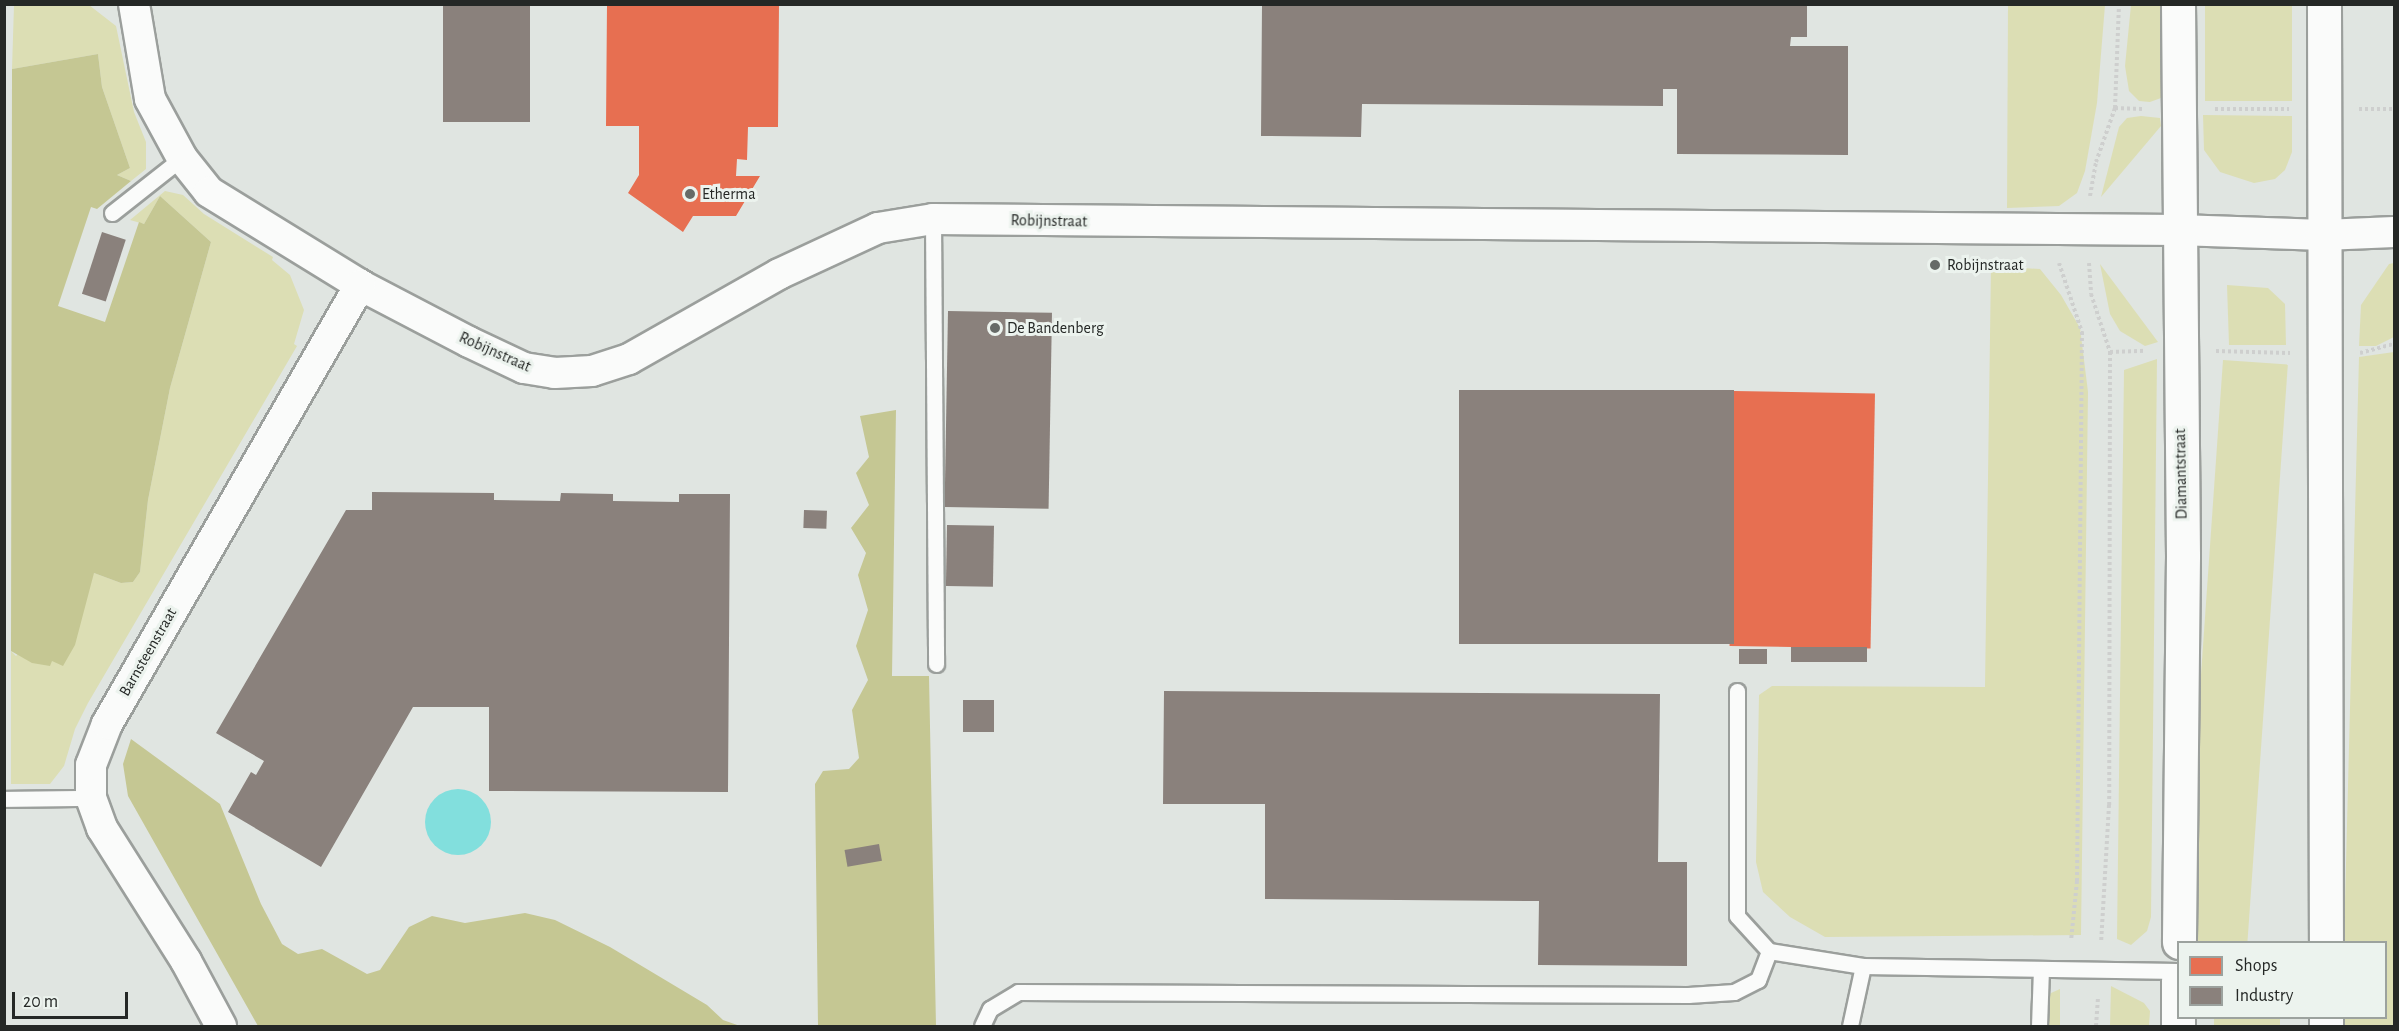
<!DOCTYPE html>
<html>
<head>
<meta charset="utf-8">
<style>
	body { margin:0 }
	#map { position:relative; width:2399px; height:1031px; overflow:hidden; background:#e0e5e1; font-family:"Alegreya Sans",sans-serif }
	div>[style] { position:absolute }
	.green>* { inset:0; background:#dcdeb4; transform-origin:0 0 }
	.forest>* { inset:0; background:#c5c793 }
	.water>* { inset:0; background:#82dfdd }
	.round { border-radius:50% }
	.shops>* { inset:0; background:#e76f51; transform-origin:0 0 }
	.industry>* { inset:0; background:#8a817c; transform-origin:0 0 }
	.path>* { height:4px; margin-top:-2px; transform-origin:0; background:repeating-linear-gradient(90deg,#cecfce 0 3px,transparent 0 6px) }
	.roads { filter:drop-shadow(2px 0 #9b9f9c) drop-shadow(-2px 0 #9b9f9c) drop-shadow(0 2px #9b9f9c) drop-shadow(0 -2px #9b9f9c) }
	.service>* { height:15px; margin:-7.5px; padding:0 7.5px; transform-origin:7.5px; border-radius:7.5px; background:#fafbfa }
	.minor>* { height:30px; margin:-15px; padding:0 15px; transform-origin:15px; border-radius:15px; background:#fafbfa }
	.secondary>* { height:33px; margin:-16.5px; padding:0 16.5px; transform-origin:16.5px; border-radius:16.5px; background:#fafbfa }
	.dots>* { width:16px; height:16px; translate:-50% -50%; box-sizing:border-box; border:3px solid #ecf3ee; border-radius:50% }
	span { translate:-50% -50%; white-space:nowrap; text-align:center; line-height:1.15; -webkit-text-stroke:6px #ecf3ee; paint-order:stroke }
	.poi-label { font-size:16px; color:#252826 }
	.left { translate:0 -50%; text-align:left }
	.street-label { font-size:16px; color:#252826 }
	.frame { position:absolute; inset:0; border:6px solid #252826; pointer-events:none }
	.legend { position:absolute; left:2177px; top:941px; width:210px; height:78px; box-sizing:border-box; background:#ecf3ee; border:2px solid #9ca29e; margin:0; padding:8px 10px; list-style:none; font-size:18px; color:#252826 }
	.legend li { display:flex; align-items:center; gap:12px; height:30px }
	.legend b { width:30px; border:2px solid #9ca29e }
	.scale { position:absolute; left:12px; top:992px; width:116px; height:27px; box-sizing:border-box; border:3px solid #252826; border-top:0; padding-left:8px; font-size:18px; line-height:21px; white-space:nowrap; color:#252826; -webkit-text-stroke:4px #ecf3ee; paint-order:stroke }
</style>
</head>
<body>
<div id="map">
	<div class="green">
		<div style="clip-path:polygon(14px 5px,89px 5px,116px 26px,134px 112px,146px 142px,146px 169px,131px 181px,117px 175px,130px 168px,102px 87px,98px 54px,12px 69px)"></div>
		<div style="clip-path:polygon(2008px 5px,2105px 5px,2097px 103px,2085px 171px,2077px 193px,2059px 206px,2007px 208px)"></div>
		<div style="clip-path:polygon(2131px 5px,2160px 5px,2161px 98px,2150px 102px,2139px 101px,2129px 91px,2125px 66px)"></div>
		<div style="left:2205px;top:5px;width:87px;height:96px"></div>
		<div style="clip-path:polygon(2203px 115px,2292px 116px,2292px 152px,2285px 170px,2275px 179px,2254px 183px,2220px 172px,2204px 150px)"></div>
		<div style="clip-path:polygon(2141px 116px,2160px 118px,2161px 126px,2101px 197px,2119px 127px,2127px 118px)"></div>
		<div style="clip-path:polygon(165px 191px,183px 195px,204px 214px,273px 257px,272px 260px,290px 275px,304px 310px,294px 344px,297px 346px,88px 703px,75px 729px,64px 766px,50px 784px,11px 784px,11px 651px,16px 656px,94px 573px,121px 583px,133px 582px,140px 572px,148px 500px,170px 388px,211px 242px,160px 196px,144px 224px,130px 220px)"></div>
		<div style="clip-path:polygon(2394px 263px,2394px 337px,2376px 346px,2359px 346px,2361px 305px,2389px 264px)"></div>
		<div style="clip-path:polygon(2100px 264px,2158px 342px,2145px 346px,2120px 331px,2110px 314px)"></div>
		<div style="clip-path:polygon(1991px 266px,2040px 269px,2061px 295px,2080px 328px,2088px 392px,2081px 935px,1825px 937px,1790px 917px,1763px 892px,1756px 862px,1759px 695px,1772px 686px,1985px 687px)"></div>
		<div style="clip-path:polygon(2227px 285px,2268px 288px,2285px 304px,2286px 345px,2229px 345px)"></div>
		<div style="clip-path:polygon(2394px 352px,2394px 1026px,2343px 1026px,2343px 1018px,2386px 1018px,2386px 942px,2344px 942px,2359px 357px)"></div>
		<div style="clip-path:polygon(2157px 359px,2151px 917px,2147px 931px,2131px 945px,2117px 939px,2124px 370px)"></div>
		<div style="left:2223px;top:360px;width:65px;height:582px;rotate:4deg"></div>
		<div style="clip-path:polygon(2111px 986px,2144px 1003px,2150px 1011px,2149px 1026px,2110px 1026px)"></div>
		<div style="clip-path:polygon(2060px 989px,2060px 1026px,2043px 1026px,2043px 1007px,2051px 993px)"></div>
		<div style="left:2214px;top:1018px;width:66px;height:8px"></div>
	</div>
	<div class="forest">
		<div style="clip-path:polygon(98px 54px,102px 87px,130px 168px,117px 175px,131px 181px,97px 209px,91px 207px,58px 306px,105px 322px,139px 222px,144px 224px,160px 196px,211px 242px,170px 388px,148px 500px,140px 572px,133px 582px,121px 583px,94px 573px,75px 645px,63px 666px,52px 661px,50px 666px,32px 663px,11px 651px,12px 69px)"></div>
		<div style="clip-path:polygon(896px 410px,892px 676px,929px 676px,936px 1026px,818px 1026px,815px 784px,823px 771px,849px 769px,859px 758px,852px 710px,868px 680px,856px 646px,868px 610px,858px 575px,866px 553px,851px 528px,869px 505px,856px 473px,869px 457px,860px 416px)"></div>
		<div style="clip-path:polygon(131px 739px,220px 804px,261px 904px,282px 944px,298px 954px,322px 949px,367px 974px,380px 970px,409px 927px,432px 916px,465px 923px,525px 913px,555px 920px,610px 947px,707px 1005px,723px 1020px,740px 1026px,258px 1026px,128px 796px,123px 764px)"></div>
	</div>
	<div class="water">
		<div class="round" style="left:425px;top:789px;width:66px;height:66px"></div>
	</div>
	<div class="shops">
		<div style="clip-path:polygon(607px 4px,779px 4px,778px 127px,748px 127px,747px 160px,737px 159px,736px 176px,760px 176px,736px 216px,693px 216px,683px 232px,628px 193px,639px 175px,639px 126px,606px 126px)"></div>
		<div style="left:1734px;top:391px;width:141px;height:255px;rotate:1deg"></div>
	</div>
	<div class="industry">
		<div style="left:443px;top:4px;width:87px;height:118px"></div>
		<div style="clip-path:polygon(1262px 4px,1807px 4px,1807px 37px,1791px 37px,1790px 46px,1848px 46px,1848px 155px,1677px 154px,1677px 89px,1663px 89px,1663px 106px,1362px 104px,1361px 137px,1261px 136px)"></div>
		<div style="left:102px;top:232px;width:25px;height:65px;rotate:18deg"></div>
		<div style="left:948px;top:311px;width:104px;height:196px;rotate:1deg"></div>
		<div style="left:1459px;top:390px;width:275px;height:254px"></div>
		<div style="clip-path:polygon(372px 492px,494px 493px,494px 500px,560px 501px,561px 493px,613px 494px,613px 501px,679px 502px,679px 494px,730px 494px,728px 792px,489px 791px,489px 707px,413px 707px,321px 867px,228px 812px,251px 772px,256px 775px,264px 761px,216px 733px,346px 510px,372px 510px)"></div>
		<div style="left:804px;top:510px;width:23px;height:18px;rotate:2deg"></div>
		<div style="left:947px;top:525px;width:47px;height:61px;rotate:1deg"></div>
		<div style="left:1791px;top:647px;width:76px;height:15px"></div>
		<div style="left:1739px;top:649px;width:28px;height:15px"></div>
		<div style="clip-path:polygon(1164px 691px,1660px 694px,1658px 862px,1687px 862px,1687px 966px,1538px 965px,1539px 901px,1265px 899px,1265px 804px,1163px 804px)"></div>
		<div style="left:963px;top:700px;width:31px;height:32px"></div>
		<div style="left:879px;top:844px;width:17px;height:35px;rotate:80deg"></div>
	</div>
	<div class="path">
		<div style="left:2115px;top:108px;width:27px;rotate:2deg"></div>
		<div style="left:2215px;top:109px;width:74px"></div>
		<div style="left:2359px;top:109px;width:35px"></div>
		<div style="left:2090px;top:196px;width:35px;rotate:-80deg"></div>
		<div style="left:2096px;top:162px;width:57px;rotate:-70.6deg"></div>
		<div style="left:2115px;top:108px;width:104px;rotate:-87.8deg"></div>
		<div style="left:2059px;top:263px;width:73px;rotate:71.6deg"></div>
		<div style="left:2082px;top:332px;width:549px;rotate:90.52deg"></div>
		<div style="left:2077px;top:881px;width:60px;rotate:95.7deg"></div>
		<div style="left:2089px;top:263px;width:31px;rotate:86deg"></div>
		<div style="left:2091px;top:294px;width:61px;rotate:71.9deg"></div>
		<div style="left:2110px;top:352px;width:453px;rotate:90.1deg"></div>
		<div style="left:2109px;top:805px;width:137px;rotate:93.3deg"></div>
		<div style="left:2216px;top:351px;width:74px;rotate:1.5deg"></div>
		<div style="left:2110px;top:352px;width:36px;rotate:-2deg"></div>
		<div style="left:2360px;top:353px;width:35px;rotate:-15deg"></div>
		<div style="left:2096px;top:1026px;width:29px;rotate:-86deg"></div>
	</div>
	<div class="roads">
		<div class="service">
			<div style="left:112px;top:213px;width:89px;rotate:-38.2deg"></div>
			<div style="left:933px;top:219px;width:445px;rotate:89.6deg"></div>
			<div style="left:1737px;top:691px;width:225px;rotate:90deg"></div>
			<div style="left:1737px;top:916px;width:47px;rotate:47.6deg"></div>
			<div style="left:1769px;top:951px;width:95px;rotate:9.1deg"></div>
			<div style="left:1863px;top:966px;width:315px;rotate:0.9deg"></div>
			<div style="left:4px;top:799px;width:87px;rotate:-0.7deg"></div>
			<div style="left:982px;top:1026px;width:19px;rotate:-65deg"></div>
			<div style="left:990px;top:1009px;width:33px;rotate:-31deg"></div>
			<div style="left:1018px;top:992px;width:670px;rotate:0.26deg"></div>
			<div style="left:1688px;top:995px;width:46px;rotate:-3.7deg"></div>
			<div style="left:1734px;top:992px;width:27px;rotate:-27deg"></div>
			<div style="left:1758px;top:980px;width:31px;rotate:-69deg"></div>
			<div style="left:1850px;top:1026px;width:61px;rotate:-77.8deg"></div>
			<div style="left:2039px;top:1026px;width:56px;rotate:-88deg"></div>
		</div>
		<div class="minor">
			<div style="left:134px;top:4px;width:96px;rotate:80.4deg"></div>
			<div style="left:150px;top:99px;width:67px;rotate:61.5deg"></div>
			<div style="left:182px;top:158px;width:43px;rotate:51.5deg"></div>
			<div style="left:209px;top:192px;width:177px;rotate:31.6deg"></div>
			<div style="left:360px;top:285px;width:123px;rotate:27.6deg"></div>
			<div style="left:469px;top:342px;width:61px;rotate:25.3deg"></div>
			<div style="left:524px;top:368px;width:31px;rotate:9deg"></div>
			<div style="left:555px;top:373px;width:37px;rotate:-3deg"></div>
			<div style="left:592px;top:371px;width:39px;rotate:-18deg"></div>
			<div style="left:629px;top:359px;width:172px;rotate:-29.5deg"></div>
			<div style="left:779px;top:274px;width:109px;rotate:-24.9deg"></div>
			<div style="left:878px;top:228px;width:56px;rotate:-9.3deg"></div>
			<div style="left:933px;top:219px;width:1245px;rotate:0.51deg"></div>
			<div style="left:2178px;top:230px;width:146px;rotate:2deg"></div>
			<div style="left:2324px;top:235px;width:70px;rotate:-2.5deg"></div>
			<div style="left:221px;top:1026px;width:74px;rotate:-118.3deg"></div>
			<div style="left:186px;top:961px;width:157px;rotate:-122.3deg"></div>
			<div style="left:102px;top:828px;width:32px;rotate:-110deg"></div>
			<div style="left:91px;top:798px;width:33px;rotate:-90deg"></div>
			<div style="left:91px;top:765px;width:44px;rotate:-68.7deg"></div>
			<div style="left:107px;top:724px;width:507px;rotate:-60.04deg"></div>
		</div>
		<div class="secondary">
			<div style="left:2178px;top:4px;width:552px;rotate:89.48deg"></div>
			<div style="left:2183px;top:556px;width:386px;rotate:90.6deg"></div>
			<div style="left:2324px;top:4px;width:938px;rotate:89.88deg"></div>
			<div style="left:2326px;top:1018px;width:8px;rotate:90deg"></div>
			<div style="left:2178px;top:1026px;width:46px;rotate:-90deg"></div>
		</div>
	</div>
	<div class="dots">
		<div style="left:690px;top:194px;background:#666a67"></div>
		<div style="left:1935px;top:265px;background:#666a67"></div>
		<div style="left:995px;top:328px;background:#666a67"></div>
	</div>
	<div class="poi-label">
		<span class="left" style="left:702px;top:194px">Etherma</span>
		<span class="left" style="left:1947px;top:265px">Robijnstraat</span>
		<span class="left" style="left:1007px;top:328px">De Bandenberg</span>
	</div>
	<div class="street-label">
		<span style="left:1049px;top:221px;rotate:1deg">Robijnstraat</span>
		<span style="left:495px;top:352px;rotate:24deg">Robijnstraat</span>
		<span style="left:2181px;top:474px;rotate:-91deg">Diamantstraat</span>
		<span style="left:148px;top:652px;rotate:-60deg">Barnsteenstraat</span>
	</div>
	<div class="frame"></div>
	<ul class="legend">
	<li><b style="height:16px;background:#e76f51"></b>Shops</li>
	<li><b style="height:16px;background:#8a817c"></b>Industry</li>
	</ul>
	<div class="scale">20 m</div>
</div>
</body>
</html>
